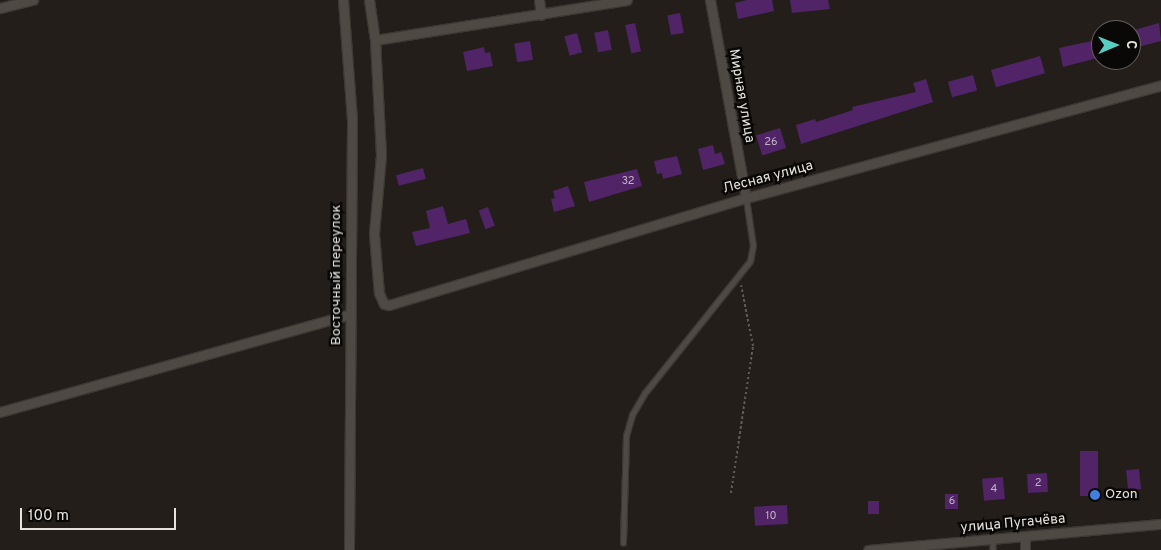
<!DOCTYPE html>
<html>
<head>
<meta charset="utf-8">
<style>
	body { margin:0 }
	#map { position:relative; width:1161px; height:550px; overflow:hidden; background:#231e19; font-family:Overpass,sans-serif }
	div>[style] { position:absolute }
	.building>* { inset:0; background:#502467; transform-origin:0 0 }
	.path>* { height:2px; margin-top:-1px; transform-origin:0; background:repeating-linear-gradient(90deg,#5e5a55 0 2.5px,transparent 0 5px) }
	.roads { filter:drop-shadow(1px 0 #3c3835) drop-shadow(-1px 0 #3c3835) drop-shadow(0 1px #3c3835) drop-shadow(0 -1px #3c3835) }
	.lane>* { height:4.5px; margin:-2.25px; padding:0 2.25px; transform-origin:2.25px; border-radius:2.25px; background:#4f4944 }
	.street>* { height:9px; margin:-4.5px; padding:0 4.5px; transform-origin:4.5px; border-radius:4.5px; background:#4f4944 }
	.dots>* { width:14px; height:14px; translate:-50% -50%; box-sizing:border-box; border:2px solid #0a0807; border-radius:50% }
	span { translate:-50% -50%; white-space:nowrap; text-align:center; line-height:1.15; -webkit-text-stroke:5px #0a0807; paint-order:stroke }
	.number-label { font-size:11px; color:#c0b3c1 }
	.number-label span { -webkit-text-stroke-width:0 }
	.street-label { font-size:14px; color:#e6e3df }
	.poi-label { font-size:14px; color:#e6e3df }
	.left { translate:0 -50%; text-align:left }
	.north { position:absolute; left:1091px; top:20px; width:50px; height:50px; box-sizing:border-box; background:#0a0807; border:1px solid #62605d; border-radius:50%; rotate:89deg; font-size:14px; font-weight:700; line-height:20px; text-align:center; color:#e6e3df }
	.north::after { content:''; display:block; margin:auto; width:18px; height:22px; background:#58cec0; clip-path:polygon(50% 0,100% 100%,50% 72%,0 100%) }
	.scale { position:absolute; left:20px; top:508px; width:156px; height:22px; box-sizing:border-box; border:2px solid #e6e3df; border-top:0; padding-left:6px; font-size:15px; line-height:18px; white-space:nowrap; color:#e6e3df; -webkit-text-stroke:4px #0a0807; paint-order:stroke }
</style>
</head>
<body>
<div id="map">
	<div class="building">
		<div style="clip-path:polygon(747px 0,772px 0,774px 11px,738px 19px,735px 3px)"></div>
		<div style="clip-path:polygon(790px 0,828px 0,830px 9px,792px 13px)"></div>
		<div style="left:680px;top:13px;width:20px;height:13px;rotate:79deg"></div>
		<div style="left:635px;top:23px;width:29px;height:10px;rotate:78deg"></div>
		<div style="clip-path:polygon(1159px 23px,1161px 41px,1134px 48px,1131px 31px)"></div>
		<div style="left:608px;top:30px;width:20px;height:14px;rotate:79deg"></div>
		<div style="left:577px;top:33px;width:20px;height:13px;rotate:75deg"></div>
		<div style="clip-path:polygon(1101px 39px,1101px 57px,1063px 67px,1059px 48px)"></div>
		<div style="left:530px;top:41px;width:19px;height:16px;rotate:81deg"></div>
		<div style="clip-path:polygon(484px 47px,485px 53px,490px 52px,493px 66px,467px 71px,463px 52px)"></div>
		<div style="left:1040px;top:56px;width:18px;height:51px;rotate:74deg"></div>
		<div style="left:973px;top:75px;width:16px;height:26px;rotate:75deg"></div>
		<div style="clip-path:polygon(926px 79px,933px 102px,801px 144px,796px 125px,815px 119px,816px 122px,853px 110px,852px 107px,916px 92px,913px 83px)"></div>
		<div style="left:780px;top:128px;width:21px;height:25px;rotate:73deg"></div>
		<div style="clip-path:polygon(713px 145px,715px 154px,721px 152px,725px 164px,703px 170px,698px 149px)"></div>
		<div style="clip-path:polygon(677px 156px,682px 174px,663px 179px,662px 173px,657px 174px,654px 161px)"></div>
		<div style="left:423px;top:168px;width:11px;height:28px;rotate:75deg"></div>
		<div style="clip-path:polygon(637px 169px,642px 186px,589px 202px,584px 182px)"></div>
		<div style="clip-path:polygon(568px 186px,575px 206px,554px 212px,551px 199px,555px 198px,553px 191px)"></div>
		<div style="clip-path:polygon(443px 206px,448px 224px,466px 219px,470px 233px,416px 246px,412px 232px,430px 228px,426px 211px)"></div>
		<div style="left:488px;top:207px;width:20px;height:10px;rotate:70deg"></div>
		<div style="left:1080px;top:451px;width:18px;height:45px"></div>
		<div style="left:1139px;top:469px;width:20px;height:13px;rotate:84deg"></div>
		<div style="left:1047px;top:473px;width:19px;height:20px;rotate:87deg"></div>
		<div style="left:1003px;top:477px;width:22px;height:21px;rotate:85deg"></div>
		<div style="left:945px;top:494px;width:13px;height:15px"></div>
		<div style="left:879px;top:501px;width:13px;height:11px;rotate:90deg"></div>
		<div style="left:787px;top:505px;width:19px;height:33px;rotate:87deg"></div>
	</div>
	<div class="path">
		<div style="left:731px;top:493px;width:149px;rotate:-81.5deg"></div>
		<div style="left:753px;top:346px;width:62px;rotate:-101.1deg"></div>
	</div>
	<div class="roads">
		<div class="lane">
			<div style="left:993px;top:539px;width:11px;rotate:90deg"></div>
			<div style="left:623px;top:543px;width:107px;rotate:-88.4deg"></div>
			<div style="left:626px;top:436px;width:22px;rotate:-74deg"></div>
			<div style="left:632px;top:415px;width:24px;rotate:-60deg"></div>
			<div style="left:644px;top:394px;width:170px;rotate:-51.4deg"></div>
			<div style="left:750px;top:261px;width:15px;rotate:-79deg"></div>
			<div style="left:753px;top:246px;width:48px;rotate:-98.5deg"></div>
		</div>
		<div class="street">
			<div style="left:343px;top:0;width:121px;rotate:85.7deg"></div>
			<div style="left:352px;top:121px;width:429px;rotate:90.4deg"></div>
			<div style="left:369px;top:0;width:40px;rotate:81.5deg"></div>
			<div style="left:375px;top:40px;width:115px;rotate:87deg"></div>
			<div style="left:381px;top:155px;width:79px;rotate:95.1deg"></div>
			<div style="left:374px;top:234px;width:59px;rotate:85.2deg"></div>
			<div style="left:379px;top:293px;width:12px;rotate:66deg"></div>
			<div style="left:384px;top:304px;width:5px;rotate:11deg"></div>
			<div style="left:389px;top:305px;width:373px;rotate:-16.7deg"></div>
			<div style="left:746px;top:198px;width:430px;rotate:-15.2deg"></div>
			<div style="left:539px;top:0;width:15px;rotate:82deg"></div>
			<div style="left:710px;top:0;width:201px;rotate:79.7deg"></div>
			<div style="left:0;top:8px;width:34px;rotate:-14deg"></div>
			<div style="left:375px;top:40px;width:255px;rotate:-9deg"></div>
			<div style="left:0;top:412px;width:364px;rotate:-15.6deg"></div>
			<div style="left:1025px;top:537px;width:13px;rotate:90deg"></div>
			<div style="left:868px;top:550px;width:294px;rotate:-5.1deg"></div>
		</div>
	</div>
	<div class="dots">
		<div style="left:1095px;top:495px;background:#3f7fe0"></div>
	</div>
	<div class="number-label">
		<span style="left:771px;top:142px">26</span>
		<span style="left:628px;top:181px">32</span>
		<span style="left:1038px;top:483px">2</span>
		<span style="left:994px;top:489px">4</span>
		<span style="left:952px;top:501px">6</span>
		<span style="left:771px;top:516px">10</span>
	</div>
	<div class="street-label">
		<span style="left:741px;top:96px;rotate:80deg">Мирная улица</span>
		<span style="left:768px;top:178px;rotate:-15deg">Лесная улица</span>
		<span style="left:337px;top:275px;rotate:-90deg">Восточный переулок</span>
		<span style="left:1013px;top:524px;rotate:-5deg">улица Пугачёва</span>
	</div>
	<div class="poi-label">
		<span class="left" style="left:1105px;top:495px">Ozon</span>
	</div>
	<div class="north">С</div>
	<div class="scale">100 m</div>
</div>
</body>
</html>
